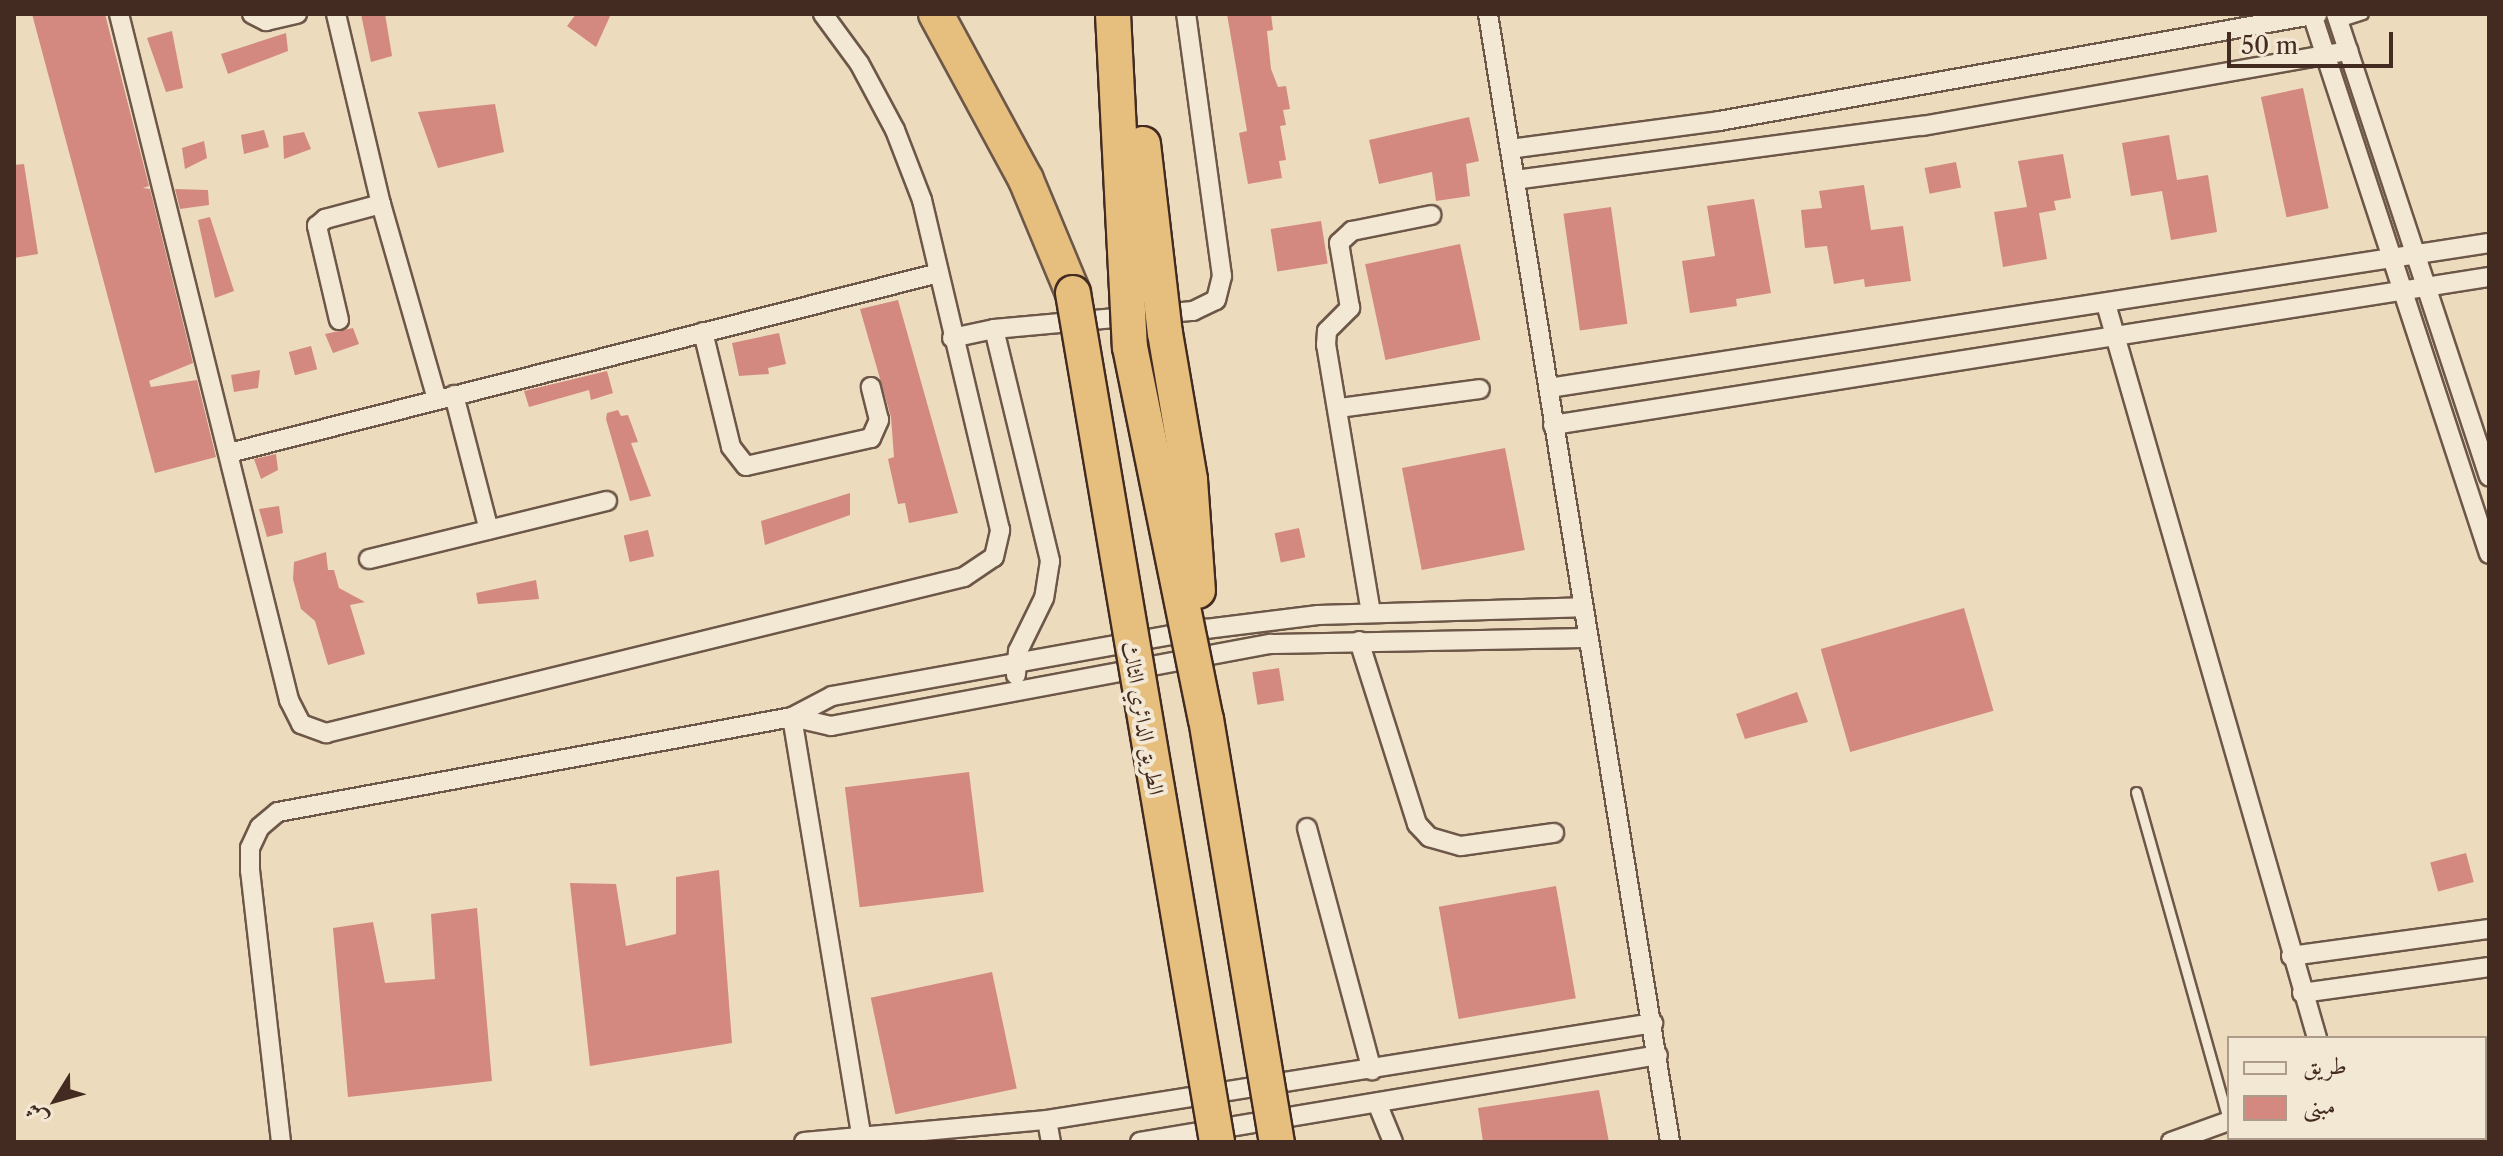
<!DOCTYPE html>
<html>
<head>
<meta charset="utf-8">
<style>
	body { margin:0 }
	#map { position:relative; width:2503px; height:1156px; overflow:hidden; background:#ecdbbd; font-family:"Libre Caslon Text",Amiri,serif }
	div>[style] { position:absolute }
	.building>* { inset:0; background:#d3897f; transform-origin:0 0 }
	.roads { filter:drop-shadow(2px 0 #6d5748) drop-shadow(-2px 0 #6d5748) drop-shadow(0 2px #6d5748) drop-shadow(0 -2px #6d5748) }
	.lane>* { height:9px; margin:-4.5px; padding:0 4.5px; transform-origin:4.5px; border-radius:4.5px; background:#f3e8d4 }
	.street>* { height:18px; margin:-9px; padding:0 9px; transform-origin:9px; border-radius:9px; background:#f3e8d4 }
	.highway>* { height:34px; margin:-17px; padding:0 17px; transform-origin:17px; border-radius:17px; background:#e6be7e }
	.bridges { filter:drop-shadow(2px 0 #432b21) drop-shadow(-2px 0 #432b21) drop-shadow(0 2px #432b21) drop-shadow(0 -2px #432b21) }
	.highway-bridge>* { height:34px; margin:-17px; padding:0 17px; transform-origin:17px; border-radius:17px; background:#e6be7e }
	span { translate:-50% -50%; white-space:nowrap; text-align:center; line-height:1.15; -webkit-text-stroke:8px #f3e8d4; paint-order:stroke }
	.street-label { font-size:22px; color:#432b21 }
	.frame { position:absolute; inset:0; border:16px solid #432b21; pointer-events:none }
	.legend { position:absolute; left:2227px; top:1036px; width:260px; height:104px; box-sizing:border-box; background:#f3e8d4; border:2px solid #ad9c8c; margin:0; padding:10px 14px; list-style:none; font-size:24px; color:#432b21 }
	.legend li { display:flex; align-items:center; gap:16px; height:40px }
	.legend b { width:40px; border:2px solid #ad9c8c }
	.north { position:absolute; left:16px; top:1060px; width:80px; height:80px; -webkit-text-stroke:6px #f3e8d4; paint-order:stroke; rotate:233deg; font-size:22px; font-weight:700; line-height:32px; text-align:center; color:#432b21 }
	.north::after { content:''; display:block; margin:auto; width:28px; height:36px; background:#432b21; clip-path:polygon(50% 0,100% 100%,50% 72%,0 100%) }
	.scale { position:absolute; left:2227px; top:32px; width:166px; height:36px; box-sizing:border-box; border:4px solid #432b21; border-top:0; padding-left:10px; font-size:24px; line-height:28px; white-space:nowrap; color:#432b21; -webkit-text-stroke:6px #f3e8d4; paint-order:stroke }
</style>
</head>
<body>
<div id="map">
	<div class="building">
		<div style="clip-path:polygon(32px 14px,105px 14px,149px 186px,143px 188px,150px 189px,193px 363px,149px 381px,151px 387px,197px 380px,216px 457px,155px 473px)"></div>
		<div style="clip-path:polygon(361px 14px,385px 14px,392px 56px,371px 62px)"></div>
		<div style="clip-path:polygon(576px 14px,611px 14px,596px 47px,567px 26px)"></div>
		<div style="clip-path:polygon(1227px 14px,1271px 14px,1273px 30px,1267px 31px,1271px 69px,1278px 87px,1286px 86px,1290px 109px,1283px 110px,1286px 125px,1280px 126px,1286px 160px,1279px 161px,1282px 178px,1248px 184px,1239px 133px,1247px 131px)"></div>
		<div style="clip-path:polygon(172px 31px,183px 88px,166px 92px,147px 38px)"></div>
		<div style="clip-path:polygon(286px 33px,288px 51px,228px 74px,221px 54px)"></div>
		<div style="left:2303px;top:88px;width:123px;height:43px;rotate:78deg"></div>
		<div style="clip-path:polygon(495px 104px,504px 152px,438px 168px,418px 112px)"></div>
		<div style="clip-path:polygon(1469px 117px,1479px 161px,1466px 164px,1470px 196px,1436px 201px,1432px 172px,1379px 184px,1369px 140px)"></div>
		<div style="clip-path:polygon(264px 130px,269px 147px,244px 154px,241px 135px)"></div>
		<div style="clip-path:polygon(304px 132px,311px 149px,284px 159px,283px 136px)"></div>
		<div style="clip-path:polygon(2169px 135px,2177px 180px,2208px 175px,2217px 232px,2171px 240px,2162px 191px,2131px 196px,2122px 143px)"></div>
		<div style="clip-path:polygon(204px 141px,207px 158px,185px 169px,182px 148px)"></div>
		<div style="clip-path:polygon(2063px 154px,2071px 198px,2054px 201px,2056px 210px,2039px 213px,2047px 259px,2003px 267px,1994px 212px,2027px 207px,2018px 161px)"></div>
		<div style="left:1956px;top:162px;width:26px;height:32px;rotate:79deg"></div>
		<div style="clip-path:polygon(24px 164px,38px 254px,14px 258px,14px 165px)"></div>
		<div style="clip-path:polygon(1864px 185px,1871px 230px,1903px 226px,1911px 281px,1865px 287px,1864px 279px,1834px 284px,1827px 246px,1805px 248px,1801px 210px,1822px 208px,1819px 191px)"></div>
		<div style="clip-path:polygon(175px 189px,208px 190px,209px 205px,180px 209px)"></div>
		<div style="clip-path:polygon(1754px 199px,1771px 293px,1736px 299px,1737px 306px,1690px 313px,1682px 261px,1715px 256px,1707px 206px)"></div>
		<div style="left:1611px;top:207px;width:118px;height:48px;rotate:82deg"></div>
		<div style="clip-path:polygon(210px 217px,234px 291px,215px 298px,198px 220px)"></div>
		<div style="left:1321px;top:221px;width:43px;height:51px;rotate:81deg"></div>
		<div style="left:1460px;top:244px;width:98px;height:97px;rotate:78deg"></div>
		<div style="clip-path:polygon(898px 300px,958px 513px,909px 523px,905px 503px,898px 504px,888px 459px,894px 457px,891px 417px,860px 309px)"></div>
		<div style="clip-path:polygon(353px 328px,359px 344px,333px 353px,325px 334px)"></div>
		<div style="clip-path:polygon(779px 333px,786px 364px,768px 368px,769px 374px,739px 376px,732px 343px)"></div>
		<div style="left:311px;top:346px;width:24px;height:23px;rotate:75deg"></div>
		<div style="clip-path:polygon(260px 370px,258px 388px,234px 392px,231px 375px)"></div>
		<div style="clip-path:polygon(607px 371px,613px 393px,591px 400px,589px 390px,529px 407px,524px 391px)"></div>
		<div style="clip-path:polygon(618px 410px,621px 416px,628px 415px,638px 442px,631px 443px,651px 496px,630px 501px,606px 419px,607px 413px)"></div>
		<div style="left:1505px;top:448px;width:104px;height:105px;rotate:79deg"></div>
		<div style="clip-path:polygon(276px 454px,278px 470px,261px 479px,254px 459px)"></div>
		<div style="clip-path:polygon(850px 493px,850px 515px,765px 545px,761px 521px)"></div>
		<div style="clip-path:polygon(279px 506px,283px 533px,267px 537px,259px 509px)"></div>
		<div style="left:1299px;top:528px;width:30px;height:25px;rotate:78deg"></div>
		<div style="left:648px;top:530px;width:27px;height:25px;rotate:77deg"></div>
		<div style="clip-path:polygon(326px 552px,328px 570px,334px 570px,339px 588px,365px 602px,350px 605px,365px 654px,328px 665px,315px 621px,301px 609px,293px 579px,294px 562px)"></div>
		<div style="clip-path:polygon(536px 580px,539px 599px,478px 604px,476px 593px)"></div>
		<div style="left:1964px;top:608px;width:107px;height:149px;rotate:74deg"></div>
		<div style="left:1279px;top:668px;width:33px;height:27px;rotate:81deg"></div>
		<div style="clip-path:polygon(1797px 692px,1808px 722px,1745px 739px,1736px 714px)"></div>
		<div style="left:969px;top:772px;width:121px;height:125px;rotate:83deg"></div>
		<div style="left:2466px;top:853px;width:30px;height:37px;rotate:75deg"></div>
		<div style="clip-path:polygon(719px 870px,732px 1043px,590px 1066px,570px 883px,616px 884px,626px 946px,676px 934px,676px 877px)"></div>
		<div style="left:1556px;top:886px;width:114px;height:119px;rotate:80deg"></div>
		<div style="clip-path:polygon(477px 908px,492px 1081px,348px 1097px,333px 928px,373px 922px,385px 983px,435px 979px,431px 914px)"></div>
		<div style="left:992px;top:972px;width:119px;height:124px;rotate:78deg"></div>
		<div style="clip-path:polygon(1599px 1090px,1609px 1142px,1483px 1142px,1478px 1108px)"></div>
	</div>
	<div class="roads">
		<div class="lane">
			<div style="left:2338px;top:22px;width:26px;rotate:-18deg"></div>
			<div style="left:2136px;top:792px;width:343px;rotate:74.3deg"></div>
		</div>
		<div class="street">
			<div style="left:119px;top:14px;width:707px;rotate:76.08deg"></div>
			<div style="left:289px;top:700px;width:27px;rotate:63deg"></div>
			<div style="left:301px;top:724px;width:27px;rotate:20deg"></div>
			<div style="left:326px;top:733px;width:657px;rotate:-13.74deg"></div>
			<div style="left:964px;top:577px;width:36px;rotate:-34deg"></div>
			<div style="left:994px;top:557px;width:28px;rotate:-77deg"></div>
			<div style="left:1000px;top:530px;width:339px;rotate:-103.3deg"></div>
			<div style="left:922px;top:200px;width:75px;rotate:-111.1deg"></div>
			<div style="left:895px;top:130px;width:76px;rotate:-118.2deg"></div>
			<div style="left:859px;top:63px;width:61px;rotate:-126.3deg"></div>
			<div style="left:252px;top:14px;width:16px;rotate:27deg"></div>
			<div style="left:266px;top:21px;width:32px;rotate:-13deg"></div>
			<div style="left:336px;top:14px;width:195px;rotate:76.7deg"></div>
			<div style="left:381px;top:204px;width:203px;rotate:74deg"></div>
			<div style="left:1488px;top:14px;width:1143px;rotate:80.83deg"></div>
			<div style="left:2312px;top:14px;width:568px;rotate:71.85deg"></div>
			<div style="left:2336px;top:14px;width:487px;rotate:71.7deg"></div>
			<div style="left:1510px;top:149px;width:211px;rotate:-7.6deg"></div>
			<div style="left:1719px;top:121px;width:608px;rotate:-10.13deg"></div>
			<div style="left:1515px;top:180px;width:411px;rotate:-7.6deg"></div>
			<div style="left:1922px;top:126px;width:433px;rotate:-10deg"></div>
			<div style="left:2106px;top:304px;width:764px;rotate:73.96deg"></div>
			<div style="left:339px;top:320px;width:97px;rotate:-103.2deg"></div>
			<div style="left:317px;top:226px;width:11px;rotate:-41deg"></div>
			<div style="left:325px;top:219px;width:58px;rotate:-15deg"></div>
			<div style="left:994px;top:329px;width:239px;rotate:76.4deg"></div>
			<div style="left:1050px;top:561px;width:37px;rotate:99deg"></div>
			<div style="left:1044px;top:598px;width:59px;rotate:116.1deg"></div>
			<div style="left:1018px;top:651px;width:24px;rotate:95deg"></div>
			<div style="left:703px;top:332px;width:118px;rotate:76.3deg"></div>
			<div style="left:731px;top:447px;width:24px;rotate:52deg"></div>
			<div style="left:746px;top:466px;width:128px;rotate:-12.6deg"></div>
			<div style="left:871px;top:438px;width:20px;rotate:-66deg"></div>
			<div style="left:879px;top:420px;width:34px;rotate:-104deg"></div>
			<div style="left:952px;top:338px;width:43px;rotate:-12.1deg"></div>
			<div style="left:994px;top:329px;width:200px;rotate:-5.2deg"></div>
			<div style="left:1193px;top:311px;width:25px;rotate:-26deg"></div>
			<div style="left:1216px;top:300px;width:25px;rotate:-76deg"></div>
			<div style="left:1222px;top:276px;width:264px;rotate:-97.8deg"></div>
			<div style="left:1549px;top:388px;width:951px;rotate:-8.77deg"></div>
			<div style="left:454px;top:395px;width:139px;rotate:75.5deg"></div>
			<div style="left:1340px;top:408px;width:141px;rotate:-7.7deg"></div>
			<div style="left:1553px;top:425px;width:948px;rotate:-8.99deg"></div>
			<div style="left:229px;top:453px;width:732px;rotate:-14.23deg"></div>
			<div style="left:369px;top:559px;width:245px;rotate:-13.7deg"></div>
			<div style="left:1371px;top:613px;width:272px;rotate:-99.5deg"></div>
			<div style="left:1326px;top:345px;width:14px;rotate:-86deg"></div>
			<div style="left:1327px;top:331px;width:33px;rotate:-45deg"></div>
			<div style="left:1350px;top:308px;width:66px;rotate:-99.6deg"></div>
			<div style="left:1339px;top:243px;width:18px;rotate:-43deg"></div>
			<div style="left:1352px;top:231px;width:81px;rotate:-11.4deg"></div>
			<div style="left:1359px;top:641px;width:192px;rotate:72.4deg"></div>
			<div style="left:1417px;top:824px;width:18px;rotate:47deg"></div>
			<div style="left:1429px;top:837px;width:33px;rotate:16deg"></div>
			<div style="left:1461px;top:846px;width:94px;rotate:-8deg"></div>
			<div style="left:792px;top:717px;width:40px;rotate:13deg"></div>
			<div style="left:831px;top:726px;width:447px;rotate:-10.6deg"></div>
			<div style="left:1270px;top:644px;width:318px;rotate:-1.1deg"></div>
			<div style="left:792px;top:717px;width:431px;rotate:80.6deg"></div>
			<div style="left:1307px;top:828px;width:251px;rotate:75deg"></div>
			<div style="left:2291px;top:956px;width:200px;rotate:-7.8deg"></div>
			<div style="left:2302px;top:993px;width:189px;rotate:-7.9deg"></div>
			<div style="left:1377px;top:1103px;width:42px;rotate:67.7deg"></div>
			<div style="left:1047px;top:1120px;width:22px;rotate:80deg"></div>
			<div style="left:2346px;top:1138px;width:4px;rotate:76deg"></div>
			<div style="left:281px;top:1142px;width:273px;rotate:-96.5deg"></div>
			<div style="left:250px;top:871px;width:23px;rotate:-90deg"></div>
			<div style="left:250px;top:848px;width:23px;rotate:-65deg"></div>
			<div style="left:260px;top:827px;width:23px;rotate:-40deg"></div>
			<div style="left:278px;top:812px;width:523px;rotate:-10.47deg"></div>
			<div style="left:792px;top:717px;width:45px;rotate:-27.7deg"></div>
			<div style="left:832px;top:696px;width:380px;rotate:-10.2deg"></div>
			<div style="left:1206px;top:629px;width:113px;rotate:-7.1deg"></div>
			<div style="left:1318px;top:615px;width:265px;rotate:-1.7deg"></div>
			<div style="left:804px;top:1142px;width:244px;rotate:-5.2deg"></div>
			<div style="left:1047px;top:1120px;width:614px;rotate:-9.09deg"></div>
			<div style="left:1140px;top:1142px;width:525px;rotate:-9.53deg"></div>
			<div style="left:2171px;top:1142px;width:62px;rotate:-19.9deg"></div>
		</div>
		<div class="highway">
			<div style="left:936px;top:14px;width:189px;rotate:61.5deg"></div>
			<div style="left:1026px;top:180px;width:122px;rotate:67.4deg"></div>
		</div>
	</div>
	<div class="bridges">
		<div class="highway-bridge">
			<div style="left:1113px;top:14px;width:333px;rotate:87.1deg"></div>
			<div style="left:1130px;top:347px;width:380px;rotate:78.5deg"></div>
			<div style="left:1206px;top:719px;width:429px;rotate:80.5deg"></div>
			<div style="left:1143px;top:144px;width:190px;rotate:83.4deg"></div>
			<div style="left:1165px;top:333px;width:149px;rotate:80.3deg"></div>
			<div style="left:1190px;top:480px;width:111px;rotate:85.9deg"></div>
			<div style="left:1073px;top:293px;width:861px;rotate:80.37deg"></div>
		</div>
	</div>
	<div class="street-label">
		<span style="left:1143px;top:718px;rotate:80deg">الطريق الدائري الثالث</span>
	</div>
	<div class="frame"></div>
	<ul class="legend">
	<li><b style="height:10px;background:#f3e8d4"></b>طريق</li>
	<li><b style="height:22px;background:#d3897f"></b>مبنى</li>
	</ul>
	<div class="north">ش</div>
	<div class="scale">50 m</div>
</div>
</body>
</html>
